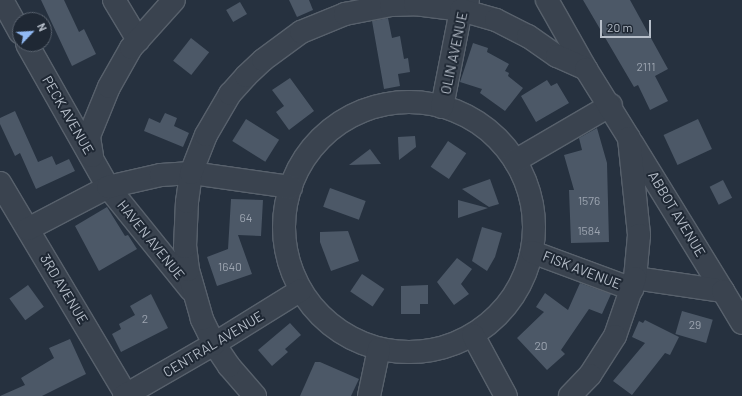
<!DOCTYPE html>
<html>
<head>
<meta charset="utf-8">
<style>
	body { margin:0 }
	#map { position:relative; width:742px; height:396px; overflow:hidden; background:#26313f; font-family:Barlow,sans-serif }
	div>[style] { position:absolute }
	.building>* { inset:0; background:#4c5867; transform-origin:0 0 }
	.roads { filter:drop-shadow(1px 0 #58616c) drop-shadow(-1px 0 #58616c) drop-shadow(0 1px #58616c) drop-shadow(0 -1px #58616c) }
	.minor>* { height:22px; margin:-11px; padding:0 11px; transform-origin:11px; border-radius:11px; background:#3a434f }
	.minor>.ring { margin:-11px; padding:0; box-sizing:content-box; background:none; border:22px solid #3a434f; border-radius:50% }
	span { translate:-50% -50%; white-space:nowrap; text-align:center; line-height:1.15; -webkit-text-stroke:4px #1f2834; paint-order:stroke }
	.number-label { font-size:12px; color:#9ca4b0 }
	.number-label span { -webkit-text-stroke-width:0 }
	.street-label { font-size:14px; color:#b6bec9 }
	.north { position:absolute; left:12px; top:12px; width:40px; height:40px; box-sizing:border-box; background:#1f2834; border:1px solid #5b6470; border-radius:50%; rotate:65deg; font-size:11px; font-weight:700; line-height:16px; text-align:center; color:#b6bec9 }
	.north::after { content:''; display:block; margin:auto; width:14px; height:18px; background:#91baf4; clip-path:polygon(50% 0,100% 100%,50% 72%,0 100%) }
	.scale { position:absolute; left:600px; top:20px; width:51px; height:18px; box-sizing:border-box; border:2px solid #b6bec9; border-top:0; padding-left:5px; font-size:12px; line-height:14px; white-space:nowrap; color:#b6bec9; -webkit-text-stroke:3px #1f2834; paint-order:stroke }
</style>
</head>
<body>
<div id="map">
	<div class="building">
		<div style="clip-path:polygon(41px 0,64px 0,79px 32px,84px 29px,96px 54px,72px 66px)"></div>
		<div style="clip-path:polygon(289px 0,309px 0,313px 10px,297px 17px)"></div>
		<div style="clip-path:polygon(583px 0,630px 0,668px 69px,655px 76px,668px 101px,650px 110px,638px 85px,634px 87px)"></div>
		<div style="left:240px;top:2px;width:14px;height:16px;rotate:60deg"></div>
		<div style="clip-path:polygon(388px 18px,392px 38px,400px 36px,404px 59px,408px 58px,410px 72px,398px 74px,400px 86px,384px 89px,372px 21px)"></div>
		<div style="left:191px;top:38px;width:23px;height:29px;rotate:38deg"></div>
		<div style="clip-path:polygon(473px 43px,488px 48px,487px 52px,509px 64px,505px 71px,509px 73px,508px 76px,523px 88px,505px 111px,480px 93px,482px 89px,460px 82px)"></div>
		<div style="clip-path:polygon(290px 78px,314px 111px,289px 130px,276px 112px,284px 106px,272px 90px)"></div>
		<div style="clip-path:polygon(547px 80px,551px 86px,557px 83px,569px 103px,536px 122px,521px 96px)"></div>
		<div style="clip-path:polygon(15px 111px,38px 162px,52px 156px,56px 165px,69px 159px,75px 171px,36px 189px,20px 153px,15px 156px,0 124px,0 118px)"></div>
		<div style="clip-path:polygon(165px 113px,177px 118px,174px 126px,189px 133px,183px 147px,144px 131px,149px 118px,160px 123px)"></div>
		<div style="left:246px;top:119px;width:39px;height:26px;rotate:32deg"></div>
		<div style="left:698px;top:119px;width:33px;height:38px;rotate:65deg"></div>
		<div style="clip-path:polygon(597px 128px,607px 163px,609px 242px,571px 243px,569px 190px,574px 190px,564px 155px,582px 150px,579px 138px)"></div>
		<div style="clip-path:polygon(415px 136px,416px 147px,399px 160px,398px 137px)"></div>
		<div style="left:448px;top:141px;width:22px;height:31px;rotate:34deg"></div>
		<div style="clip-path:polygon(370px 149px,381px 164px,349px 165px)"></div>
		<div style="clip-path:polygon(490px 179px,499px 204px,489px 207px,462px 189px)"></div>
		<div style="left:723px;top:180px;width:20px;height:15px;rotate:63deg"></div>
		<div style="left:330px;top:188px;width:38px;height:20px;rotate:20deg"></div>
		<div style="clip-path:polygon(231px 199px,263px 200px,261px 236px,238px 235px,252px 274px,217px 286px,207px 257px,228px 249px)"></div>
		<div style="clip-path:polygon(458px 200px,488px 208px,458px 218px)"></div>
		<div style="clip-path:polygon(107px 207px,125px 236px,128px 235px,137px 249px,99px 271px,75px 226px)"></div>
		<div style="clip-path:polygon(482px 227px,502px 233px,495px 257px,487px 271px,472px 261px)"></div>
		<div style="clip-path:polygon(348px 231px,359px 261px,331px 271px,320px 242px,320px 232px)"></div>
		<div style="clip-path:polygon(457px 258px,472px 269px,461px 284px,469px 294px,454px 305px,437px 282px)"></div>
		<div style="left:362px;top:274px;width:27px;height:21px;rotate:34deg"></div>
		<div style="clip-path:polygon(580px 283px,611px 294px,602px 314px,589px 309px,561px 350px,565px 354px,547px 370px,517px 338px,544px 312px,536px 307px,545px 293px,568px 310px)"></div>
		<div style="left:28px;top:285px;width:27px;height:23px;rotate:54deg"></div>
		<div style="clip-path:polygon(428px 285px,428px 304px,420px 304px,420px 314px,401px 314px,401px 286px)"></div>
		<div style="clip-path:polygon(151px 294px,168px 328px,121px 352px,112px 334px,121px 329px,119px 324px,135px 315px,130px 306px)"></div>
		<div style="left:682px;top:311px;width:32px;height:24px;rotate:16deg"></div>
		<div style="clip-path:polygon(645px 320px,679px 337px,670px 355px,665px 353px,632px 395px,613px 381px,645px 343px,632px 337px,639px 321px,643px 323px)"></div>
		<div style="clip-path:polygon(290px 323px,301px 335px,285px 349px,288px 352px,272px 366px,258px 350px)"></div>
		<div style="clip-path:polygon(70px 339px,86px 374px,42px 396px,0 396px,25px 385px,21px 378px,54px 358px,49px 348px)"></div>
		<div style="clip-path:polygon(315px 362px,320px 362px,359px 379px,351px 396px,300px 396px)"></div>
	</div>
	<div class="roads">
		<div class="minor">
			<div style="left:2px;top:0;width:37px;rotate:61deg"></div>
			<div style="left:114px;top:0;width:47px;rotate:59deg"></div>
			<div style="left:547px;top:0;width:79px;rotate:60.5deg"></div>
			<div style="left:27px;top:44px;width:164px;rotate:60.5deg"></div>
			<div style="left:108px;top:187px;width:132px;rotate:51.1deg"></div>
			<div class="ring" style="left:284px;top:102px;width:228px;height:228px"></div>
			<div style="left:442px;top:107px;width:99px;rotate:-78.9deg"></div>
			<div style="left:461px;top:10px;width:12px;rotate:-55deg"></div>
			<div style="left:632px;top:143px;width:174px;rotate:58.4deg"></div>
			<div style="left:92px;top:156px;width:20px;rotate:-99deg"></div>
			<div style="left:89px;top:136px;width:53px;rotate:-67.8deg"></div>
			<div style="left:109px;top:87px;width:45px;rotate:-60.6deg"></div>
			<div style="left:131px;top:48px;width:64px;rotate:-48.1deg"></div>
			<div style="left:515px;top:161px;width:111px;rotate:-30.3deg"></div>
			<div style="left:0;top:183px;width:248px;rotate:59.2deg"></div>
			<div style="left:28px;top:229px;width:90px;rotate:-27.7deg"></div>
			<div style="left:108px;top:187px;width:54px;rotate:-12.8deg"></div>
			<div style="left:161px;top:175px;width:30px;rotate:-4deg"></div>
			<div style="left:191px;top:173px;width:101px;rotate:8deg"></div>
			<div style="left:532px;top:252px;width:107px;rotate:20.3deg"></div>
			<div style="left:635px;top:278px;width:89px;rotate:8.4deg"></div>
			<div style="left:723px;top:291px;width:37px;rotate:59deg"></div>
			<div style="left:473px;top:335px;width:69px;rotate:61.6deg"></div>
			<div style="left:124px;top:396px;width:104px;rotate:-30deg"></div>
			<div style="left:214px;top:344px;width:102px;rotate:-31.8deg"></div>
			<div style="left:255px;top:396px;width:40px;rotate:-131deg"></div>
			<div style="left:229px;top:366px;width:27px;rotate:-124deg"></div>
			<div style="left:214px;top:344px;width:28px;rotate:-116deg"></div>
			<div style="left:202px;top:319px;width:51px;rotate:-105.9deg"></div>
			<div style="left:188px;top:270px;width:23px;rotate:-97deg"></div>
			<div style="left:185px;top:247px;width:45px;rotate:-87.5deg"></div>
			<div style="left:187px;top:202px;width:29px;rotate:-82deg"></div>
			<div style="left:191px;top:173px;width:41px;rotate:-68.5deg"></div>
			<div style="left:206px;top:135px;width:48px;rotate:-59.7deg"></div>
			<div style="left:230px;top:94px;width:24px;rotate:-48deg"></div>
			<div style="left:246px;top:76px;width:23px;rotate:-43deg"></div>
			<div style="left:263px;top:60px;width:47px;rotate:-36.4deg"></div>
			<div style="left:301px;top:32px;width:48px;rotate:-22.2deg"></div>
			<div style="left:345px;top:14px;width:47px;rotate:-11.1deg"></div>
			<div style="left:391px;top:5px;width:24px;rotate:-2deg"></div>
			<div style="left:415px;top:4px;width:46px;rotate:7.4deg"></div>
			<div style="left:461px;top:10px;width:36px;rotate:16deg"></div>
			<div style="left:496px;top:20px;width:36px;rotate:27deg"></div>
			<div style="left:528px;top:36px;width:35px;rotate:35deg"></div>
			<div style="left:557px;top:56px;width:32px;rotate:24deg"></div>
			<div style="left:586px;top:69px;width:81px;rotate:58.1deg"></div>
			<div style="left:629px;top:138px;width:98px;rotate:84.1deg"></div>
			<div style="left:639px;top:235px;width:43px;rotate:95.3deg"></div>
			<div style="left:635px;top:278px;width:61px;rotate:109deg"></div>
			<div style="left:615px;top:336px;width:46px;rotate:122.7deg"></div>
			<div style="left:590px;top:375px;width:29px;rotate:134deg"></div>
			<div style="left:369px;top:396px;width:48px;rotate:-78deg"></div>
		</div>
	</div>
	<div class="number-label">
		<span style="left:646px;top:67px">2111</span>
		<span style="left:589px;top:201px">1576</span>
		<span style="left:246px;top:218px">64</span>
		<span style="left:589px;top:231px">1584</span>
		<span style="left:230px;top:267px">1640</span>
		<span style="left:145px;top:319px">2</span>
		<span style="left:695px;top:325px">29</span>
		<span style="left:541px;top:346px">20</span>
	</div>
	<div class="street-label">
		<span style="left:454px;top:53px;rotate:-78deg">OLIN AVENUE</span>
		<span style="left:68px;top:115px;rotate:60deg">PECK AVENUE</span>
		<span style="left:677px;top:214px;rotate:59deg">ABBOT AVENUE</span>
		<span style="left:151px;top:240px;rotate:51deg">HAVEN AVENUE</span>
		<span style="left:582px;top:270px;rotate:21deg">FISK AVENUE</span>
		<span style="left:64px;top:289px;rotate:59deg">3RD AVENUE</span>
		<span style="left:213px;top:344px;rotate:-31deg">CENTRAL AVENUE</span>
	</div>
	<div class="north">N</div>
	<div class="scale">20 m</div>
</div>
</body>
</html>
